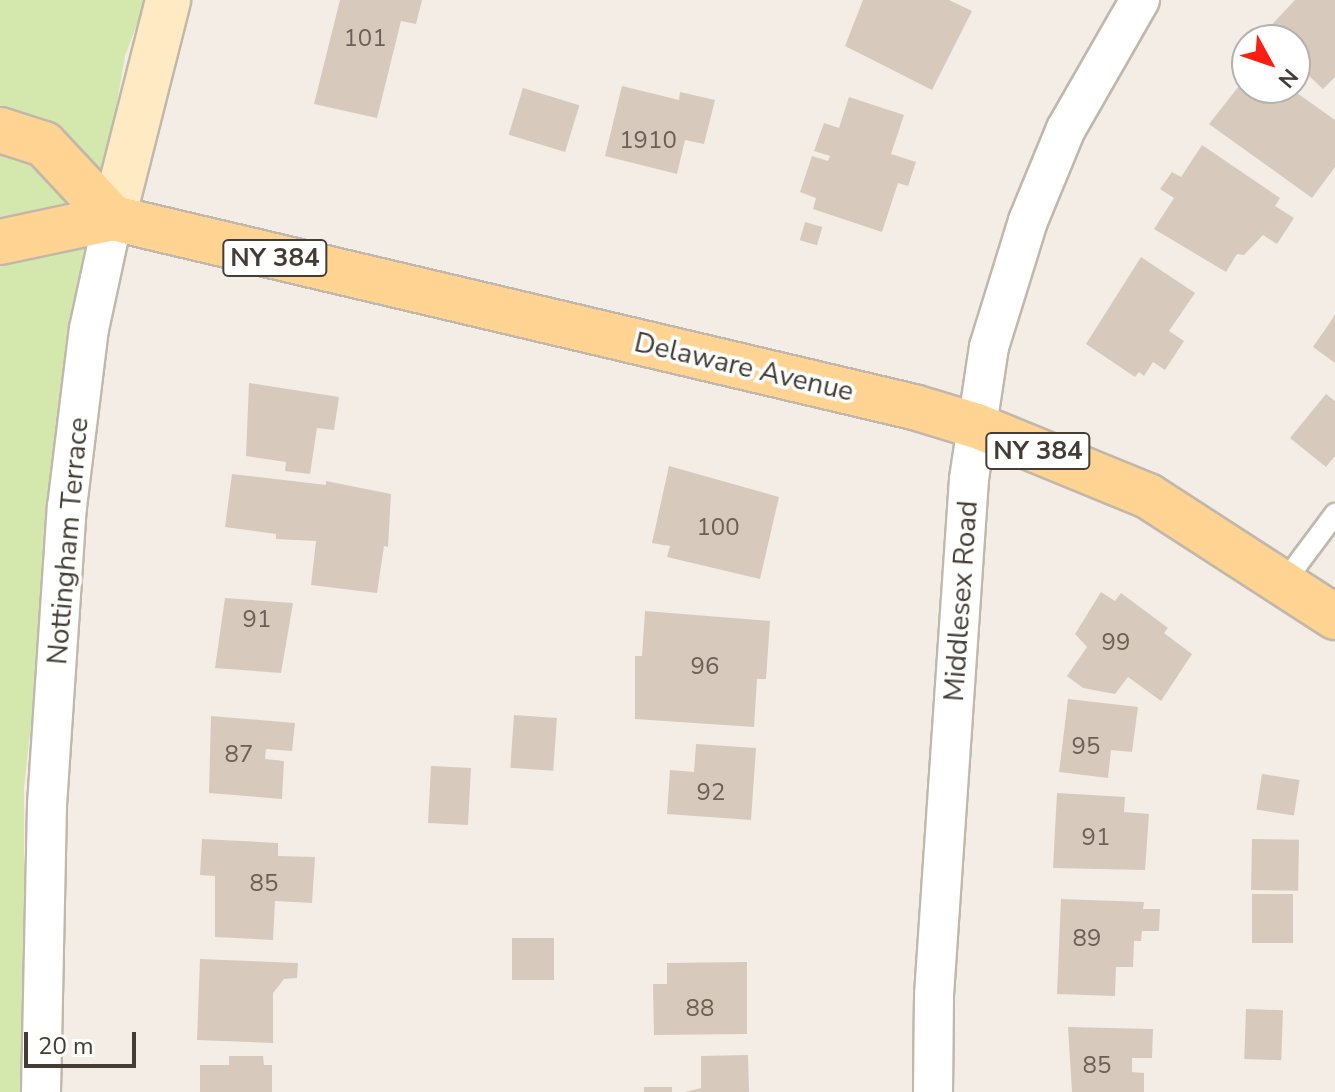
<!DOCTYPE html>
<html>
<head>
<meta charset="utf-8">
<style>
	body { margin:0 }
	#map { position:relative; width:1335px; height:1092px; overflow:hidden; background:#f3ede5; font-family:"Nunito Sans",sans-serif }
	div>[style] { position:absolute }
	.green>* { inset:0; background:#d4e8ad }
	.building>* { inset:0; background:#d7cabd; transform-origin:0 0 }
	.roads { filter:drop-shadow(2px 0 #c1b7ab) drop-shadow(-2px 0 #c1b7ab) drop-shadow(0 2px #c1b7ab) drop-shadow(0 -2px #c1b7ab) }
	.lane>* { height:20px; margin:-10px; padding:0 10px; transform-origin:10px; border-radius:10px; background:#fff }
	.street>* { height:38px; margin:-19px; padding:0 19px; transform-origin:19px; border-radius:19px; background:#fff }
	.secondary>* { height:44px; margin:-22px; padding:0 22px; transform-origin:22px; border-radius:22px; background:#ffeac3 }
	.primary>* { height:44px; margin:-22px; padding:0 22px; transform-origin:22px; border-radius:22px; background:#ffd492 }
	span { translate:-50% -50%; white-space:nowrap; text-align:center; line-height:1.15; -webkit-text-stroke:7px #fff; paint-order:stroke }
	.number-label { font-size:24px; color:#6a6057 }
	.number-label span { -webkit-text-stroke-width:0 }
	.shield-label span { padding:2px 6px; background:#fff; border:2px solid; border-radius:6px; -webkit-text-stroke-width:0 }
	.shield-label { font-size:26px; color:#453d35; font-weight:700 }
	.street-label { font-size:28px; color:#453d35 }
	.north { position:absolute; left:1231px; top:24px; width:80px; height:80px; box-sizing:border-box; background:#fff; border:2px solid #b5b1ae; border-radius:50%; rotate:130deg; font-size:22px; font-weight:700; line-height:32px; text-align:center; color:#453d35 }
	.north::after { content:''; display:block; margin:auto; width:28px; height:36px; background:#fc1d13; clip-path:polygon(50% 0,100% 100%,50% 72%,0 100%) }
	.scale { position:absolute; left:24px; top:1032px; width:112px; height:36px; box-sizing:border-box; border:4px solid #453d35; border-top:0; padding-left:10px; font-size:24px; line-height:28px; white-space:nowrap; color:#453d35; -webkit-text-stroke:6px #fff; paint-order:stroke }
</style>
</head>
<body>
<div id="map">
	<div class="green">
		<div style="clip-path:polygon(0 0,146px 0,125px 56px,70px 378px,24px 787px,24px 1092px,0 1092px)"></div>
	</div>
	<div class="building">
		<div style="clip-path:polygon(340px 0,422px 0,416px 24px,401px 21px,377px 118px,314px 104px)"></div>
		<div style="clip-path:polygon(863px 0,949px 0,972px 11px,932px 90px,845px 46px)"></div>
		<div style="clip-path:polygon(1295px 0,1335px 0,1335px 77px,1323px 89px,1295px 63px,1295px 40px,1270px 40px,1263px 34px)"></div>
		<div style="clip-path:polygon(1247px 76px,1247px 88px,1290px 88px,1335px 120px,1335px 167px,1312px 198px,1209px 124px)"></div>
		<div style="clip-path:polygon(622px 86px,679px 100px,680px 92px,715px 100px,704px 144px,685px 140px,677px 174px,605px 156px)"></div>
		<div style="left:523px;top:88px;width:59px;height:49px;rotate:17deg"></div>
		<div style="clip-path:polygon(849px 97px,904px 115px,891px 154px,916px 162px,908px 186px,898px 183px,882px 232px,813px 209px,816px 198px,800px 192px,812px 156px,828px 161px,830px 156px,814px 151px,824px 123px,839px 128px)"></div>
		<div style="clip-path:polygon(1202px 145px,1280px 198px,1275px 206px,1294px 218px,1277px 244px,1263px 235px,1244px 255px,1237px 254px,1226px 272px,1154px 229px,1174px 198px,1160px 189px,1172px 172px,1181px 177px)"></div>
		<div style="left:805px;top:222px;width:18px;height:19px;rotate:16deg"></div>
		<div style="clip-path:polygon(1141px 257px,1195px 293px,1169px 331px,1184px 341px,1165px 370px,1153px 362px,1144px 376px,1139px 372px,1135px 377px,1086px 344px)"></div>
		<div style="clip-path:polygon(1335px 315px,1335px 363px,1313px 347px)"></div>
		<div style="clip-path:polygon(249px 383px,339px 397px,334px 430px,317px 428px,310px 474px,285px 471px,286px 462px,246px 456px)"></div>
		<div style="clip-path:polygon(1326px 394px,1335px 401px,1335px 456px,1326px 467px,1290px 438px)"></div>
		<div style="clip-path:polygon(669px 466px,779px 497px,760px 579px,667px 557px,670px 546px,652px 543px)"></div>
		<div style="clip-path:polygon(232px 474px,326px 485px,326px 481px,391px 494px,388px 547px,384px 546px,377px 593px,311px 585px,316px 541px,276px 539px,276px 534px,225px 527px)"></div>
		<div style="clip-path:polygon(1101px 592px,1115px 601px,1121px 593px,1168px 628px,1164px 633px,1192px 654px,1161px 701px,1128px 677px,1115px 694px,1083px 688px,1067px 676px,1087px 647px,1075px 634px)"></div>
		<div style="clip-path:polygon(225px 598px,293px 603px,281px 673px,215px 668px)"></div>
		<div style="clip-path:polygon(645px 611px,770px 621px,766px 679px,757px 679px,754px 727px,635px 719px,635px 656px,642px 656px)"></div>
		<div style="clip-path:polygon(1068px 699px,1138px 707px,1132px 752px,1111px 750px,1108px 778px,1059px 772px)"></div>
		<div style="left:514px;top:715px;width:43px;height:53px;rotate:4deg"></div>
		<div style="clip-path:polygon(211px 716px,295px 723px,292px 751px,266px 749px,265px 759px,284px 761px,282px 799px,209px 793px)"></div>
		<div style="clip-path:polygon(696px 744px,756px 748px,751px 820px,667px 814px,670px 770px,694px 772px)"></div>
		<div style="left:431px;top:766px;width:40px;height:57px;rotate:3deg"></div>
		<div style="left:1262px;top:774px;width:38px;height:36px;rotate:9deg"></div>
		<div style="clip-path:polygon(1057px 793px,1125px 797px,1124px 812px,1149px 814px,1145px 870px,1053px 868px)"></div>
		<div style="clip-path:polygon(202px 839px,278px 843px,278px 856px,315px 857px,312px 903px,275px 901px,273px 940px,215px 937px,215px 876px,200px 875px)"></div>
		<div style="left:1252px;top:839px;width:47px;height:51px;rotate:1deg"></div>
		<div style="left:1252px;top:894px;width:41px;height:49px"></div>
		<div style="clip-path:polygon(1061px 899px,1144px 902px,1143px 909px,1160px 909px,1159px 931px,1142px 931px,1141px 941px,1134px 941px,1133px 967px,1116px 967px,1115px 996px,1057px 994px)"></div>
		<div style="left:512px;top:938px;width:42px;height:42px"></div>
		<div style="clip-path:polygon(200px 959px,298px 963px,297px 978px,284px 979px,273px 993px,273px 1043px,197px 1040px)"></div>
		<div style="clip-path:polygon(747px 962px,747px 1034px,654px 1035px,653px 984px,667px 984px,667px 963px)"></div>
		<div style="left:1246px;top:1009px;width:37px;height:50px;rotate:2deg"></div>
		<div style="clip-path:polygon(1068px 1027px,1153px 1029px,1152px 1058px,1132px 1058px,1132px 1072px,1144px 1073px,1144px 1092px,1072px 1092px)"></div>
		<div style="clip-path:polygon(748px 1055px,749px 1092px,685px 1092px,701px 1088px,701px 1056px)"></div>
		<div style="clip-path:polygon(229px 1056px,263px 1056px,264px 1065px,272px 1065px,272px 1092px,200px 1092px,200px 1065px,229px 1065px)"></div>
		<div style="left:644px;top:1087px;width:28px;height:5px"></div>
	</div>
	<div class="roads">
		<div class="lane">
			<div style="left:1285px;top:581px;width:84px;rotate:-53.3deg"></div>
		</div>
		<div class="street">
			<div style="left:41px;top:1092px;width:287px;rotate:-88.8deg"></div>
			<div style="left:47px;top:805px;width:299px;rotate:-86.2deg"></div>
			<div style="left:67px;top:507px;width:179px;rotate:-83deg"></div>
			<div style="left:89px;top:329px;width:114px;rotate:-77.8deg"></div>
			<div style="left:933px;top:1092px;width:97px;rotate:-89.4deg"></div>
			<div style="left:934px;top:995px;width:517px;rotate:-86.12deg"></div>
			<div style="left:969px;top:479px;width:134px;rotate:-81.4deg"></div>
			<div style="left:989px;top:347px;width:132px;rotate:-72.8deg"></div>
			<div style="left:1028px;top:221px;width:100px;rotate:-67.6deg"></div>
			<div style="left:1066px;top:129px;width:149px;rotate:-60.2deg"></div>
		</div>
		<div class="secondary">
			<div style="left:113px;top:218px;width:225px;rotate:-75.8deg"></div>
		</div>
		<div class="primary">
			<div style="left:0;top:130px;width:46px;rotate:17.7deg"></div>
			<div style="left:44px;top:144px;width:101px;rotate:47deg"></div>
			<div style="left:0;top:242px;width:116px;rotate:-12deg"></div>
			<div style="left:113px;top:218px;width:823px;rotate:13.28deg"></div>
			<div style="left:914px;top:407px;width:66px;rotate:16.8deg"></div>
			<div style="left:977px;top:426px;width:185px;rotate:22.3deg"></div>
			<div style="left:1148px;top:496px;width:223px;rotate:32.9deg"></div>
		</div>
	</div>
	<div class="number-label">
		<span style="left:365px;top:39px">101</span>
		<span style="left:648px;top:141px">1910</span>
		<span style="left:718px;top:528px">100</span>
		<span style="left:257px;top:620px">91</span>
		<span style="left:1116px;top:643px">99</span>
		<span style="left:705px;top:667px">96</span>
		<span style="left:1086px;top:747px">95</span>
		<span style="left:239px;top:755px">87</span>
		<span style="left:711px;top:793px">92</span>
		<span style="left:1096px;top:838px">91</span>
		<span style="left:264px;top:884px">85</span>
		<span style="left:1087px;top:939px">89</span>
		<span style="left:700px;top:1009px">88</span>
		<span style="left:1097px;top:1066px">85</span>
	</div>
	<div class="shield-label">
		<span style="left:275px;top:258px">NY 384</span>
		<span style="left:1038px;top:451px">NY 384</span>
	</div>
	<div class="street-label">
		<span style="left:744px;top:367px;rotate:13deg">Delaware Avenue</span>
		<span style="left:68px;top:541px;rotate:-85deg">Nottingham Terrace</span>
		<span style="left:961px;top:601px;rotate:-86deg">Middlesex Road</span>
	</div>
	<div class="north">N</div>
	<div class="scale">20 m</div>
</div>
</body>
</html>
